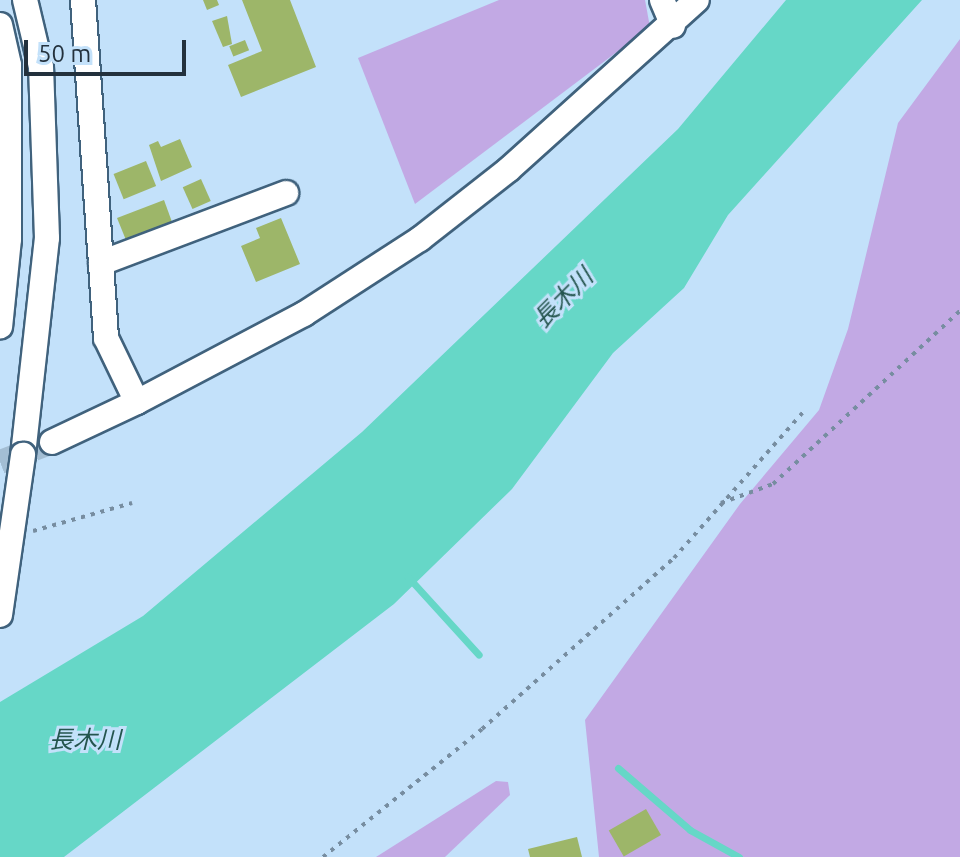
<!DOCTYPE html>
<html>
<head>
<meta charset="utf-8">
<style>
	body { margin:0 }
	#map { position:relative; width:960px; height:857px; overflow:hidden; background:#c3e1fa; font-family:Ubuntu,"Noto Sans JP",sans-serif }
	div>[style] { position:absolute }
	.green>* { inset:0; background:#c2a9e4 }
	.water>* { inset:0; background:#66d7c7 }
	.stream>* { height:7px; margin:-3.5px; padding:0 3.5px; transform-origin:3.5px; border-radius:3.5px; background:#66d7c7 }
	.building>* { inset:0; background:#9db669; transform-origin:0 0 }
	.minor-tunnel>* { height:24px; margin-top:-12px; transform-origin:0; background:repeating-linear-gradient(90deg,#a3bed4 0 24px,transparent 0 36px) }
	.path>* { height:4px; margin-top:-2px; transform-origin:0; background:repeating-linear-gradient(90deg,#778da0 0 4px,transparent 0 10px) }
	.roads { filter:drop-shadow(2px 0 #40627d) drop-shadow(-2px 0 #40627d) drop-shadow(0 2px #40627d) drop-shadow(0 -2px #40627d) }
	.minor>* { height:24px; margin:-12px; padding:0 12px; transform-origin:12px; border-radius:12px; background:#fff }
	.bridges { filter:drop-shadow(2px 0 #40627d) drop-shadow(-2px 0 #40627d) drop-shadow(0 2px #40627d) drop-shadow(0 -2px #40627d) }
	.minor-bridge>* { height:24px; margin:-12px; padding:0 12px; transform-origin:12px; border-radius:12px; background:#fff }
	span { translate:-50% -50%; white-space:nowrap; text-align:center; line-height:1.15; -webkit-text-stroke:6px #c3e1fa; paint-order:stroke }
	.water-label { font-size:24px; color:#24554e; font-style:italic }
	.scale { position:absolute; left:24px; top:40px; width:162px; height:36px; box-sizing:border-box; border:4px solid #23313d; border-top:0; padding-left:10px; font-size:24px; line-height:28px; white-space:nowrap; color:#23313d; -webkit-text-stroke:6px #c3e1fa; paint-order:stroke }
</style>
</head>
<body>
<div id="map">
	<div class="green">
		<div style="clip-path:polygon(499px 0,645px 0,650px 27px,415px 204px,358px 58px)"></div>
		<div style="clip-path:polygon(960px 39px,960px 857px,599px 857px,585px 720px,740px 504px,819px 410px,848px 329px,898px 123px)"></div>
		<div style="clip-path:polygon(496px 781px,508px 782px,510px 795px,445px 857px,376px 857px)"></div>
	</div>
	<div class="water">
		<div style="clip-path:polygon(786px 0,922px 0,728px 215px,684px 288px,613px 353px,512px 489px,394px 604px,64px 857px,0 857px,0 702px,143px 616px,362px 432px,678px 129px)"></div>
	</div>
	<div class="stream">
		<div style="left:408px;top:577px;width:105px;rotate:47.7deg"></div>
		<div style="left:618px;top:768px;width:95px;rotate:40.7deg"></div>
		<div style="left:690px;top:830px;width:56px;rotate:28.9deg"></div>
	</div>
	<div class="building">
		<div style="clip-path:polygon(203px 0,217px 0,219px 5px,207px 10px)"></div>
		<div style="clip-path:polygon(242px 0,290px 0,316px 67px,241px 97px,228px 65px,262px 51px)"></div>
		<div style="clip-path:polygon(227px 16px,232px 44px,223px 47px,212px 21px)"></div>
		<div style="left:245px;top:40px;width:11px;height:17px;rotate:68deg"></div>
		<div style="clip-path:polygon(180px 139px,192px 167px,161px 181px,149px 145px,158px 141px,161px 147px)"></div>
		<div style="left:146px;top:161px;width:27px;height:35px;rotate:68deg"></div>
		<div style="left:201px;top:179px;width:24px;height:20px;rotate:66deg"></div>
		<div style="clip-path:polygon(164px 200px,172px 222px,128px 245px,117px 218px)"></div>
		<div style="clip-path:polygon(281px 218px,300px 264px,256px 282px,241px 246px,260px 238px,256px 228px)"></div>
		<div style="left:646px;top:809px;width:30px;height:43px;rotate:60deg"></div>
		<div style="clip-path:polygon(577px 837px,582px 857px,530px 857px,528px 849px)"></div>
	</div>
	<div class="minor-tunnel">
		<div style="left:0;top:462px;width:56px;rotate:-21deg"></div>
	</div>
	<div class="path">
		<div style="left:721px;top:503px;width:55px;rotate:-20.1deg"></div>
		<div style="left:773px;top:484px;width:255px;rotate:-42.8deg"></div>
		<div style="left:33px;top:531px;width:103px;rotate:-15.8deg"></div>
		<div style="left:323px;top:857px;width:204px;rotate:-38.8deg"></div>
		<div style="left:482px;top:729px;width:257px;rotate:-41.7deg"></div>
		<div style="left:674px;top:558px;width:196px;rotate:-48.5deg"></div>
	</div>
	<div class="roads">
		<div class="minor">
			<div style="left:83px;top:0;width:339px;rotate:86.1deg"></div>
			<div style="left:106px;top:338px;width:71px;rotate:64.2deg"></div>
			<div style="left:137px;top:402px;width:189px;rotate:-27.8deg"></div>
			<div style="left:304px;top:314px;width:138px;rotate:-32.9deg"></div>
			<div style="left:420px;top:239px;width:112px;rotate:-38.1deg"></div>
			<div style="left:508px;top:170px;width:254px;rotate:-42deg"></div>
			<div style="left:662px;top:0;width:28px;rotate:67deg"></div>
			<div style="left:0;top:25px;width:41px;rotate:77.3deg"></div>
			<div style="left:9px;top:65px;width:174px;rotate:90deg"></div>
			<div style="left:9px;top:239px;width:88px;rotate:95.8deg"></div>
			<div style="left:101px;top:263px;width:198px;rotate:-20.7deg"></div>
			<div style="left:52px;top:442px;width:94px;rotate:-25.2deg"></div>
			<div style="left:23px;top:455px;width:218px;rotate:-83.7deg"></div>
			<div style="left:47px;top:238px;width:171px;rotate:-92deg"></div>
			<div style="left:41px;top:67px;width:69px;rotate:-103.4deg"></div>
		</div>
	</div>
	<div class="bridges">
		<div class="minor-bridge">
			<div style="left:0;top:615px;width:162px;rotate:-81.8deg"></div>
		</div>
	</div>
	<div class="water-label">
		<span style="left:563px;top:298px;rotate:-45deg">長木川</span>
		<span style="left:85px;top:740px">長木川</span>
	</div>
	<div class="scale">50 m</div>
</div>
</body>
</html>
